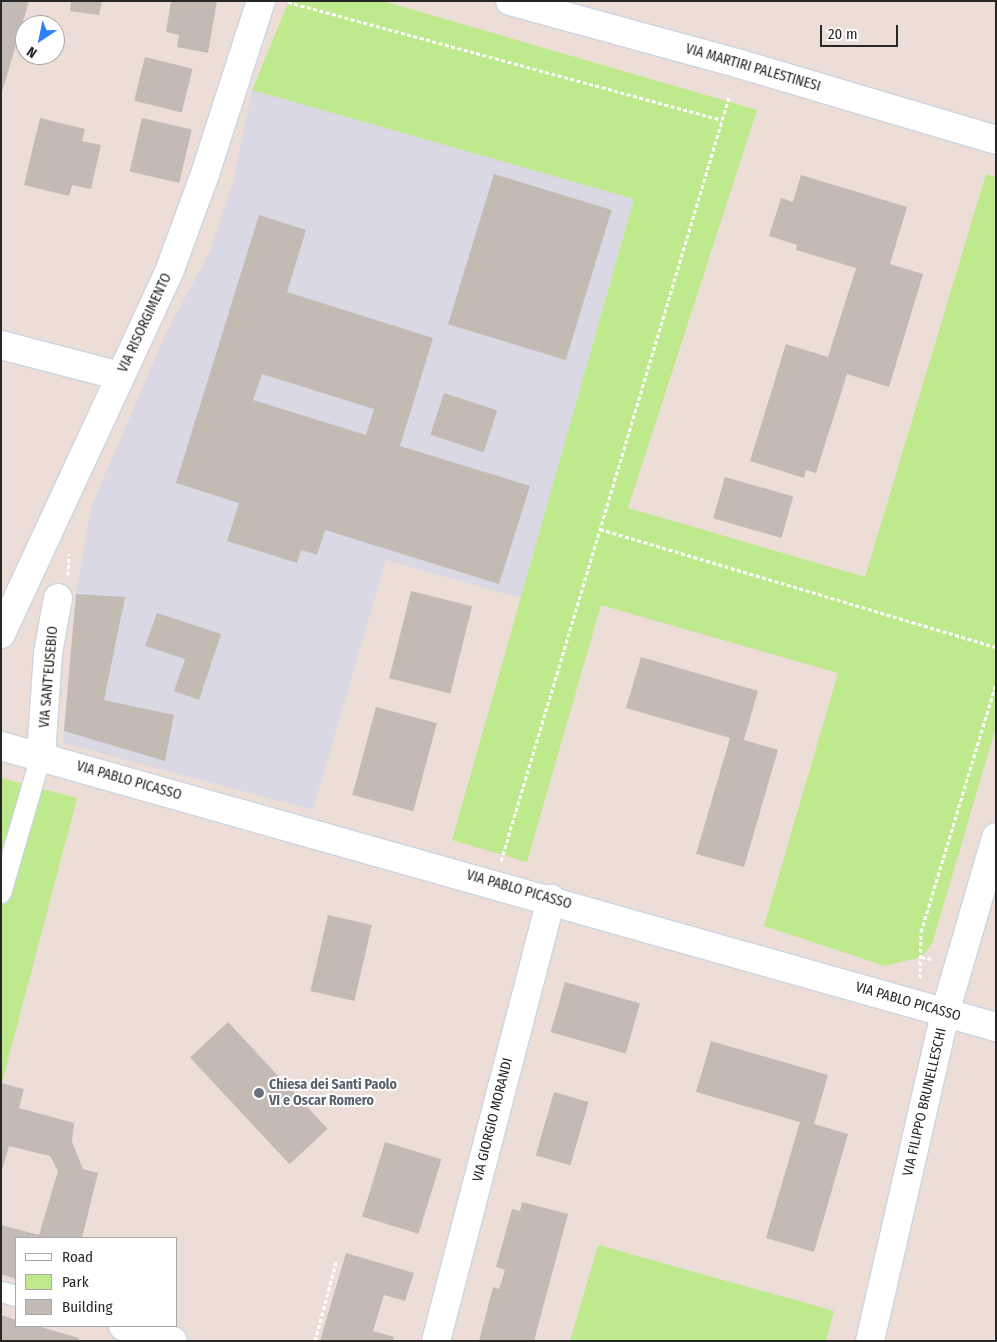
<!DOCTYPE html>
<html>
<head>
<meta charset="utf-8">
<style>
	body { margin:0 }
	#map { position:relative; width:997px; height:1342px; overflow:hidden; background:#ecded6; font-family:"Fira Sans Condensed",sans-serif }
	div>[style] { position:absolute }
	.industrial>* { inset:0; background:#d9d8e3 }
	.green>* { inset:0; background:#bee98c }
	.building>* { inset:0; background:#c2bab3; transform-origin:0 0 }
	.path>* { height:3px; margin-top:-1.5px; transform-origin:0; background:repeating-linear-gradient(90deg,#fff 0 4px,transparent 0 6.5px) }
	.roads { filter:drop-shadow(1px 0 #cbd4e2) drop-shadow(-1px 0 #cbd4e2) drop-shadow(0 1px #cbd4e2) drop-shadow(0 -1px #cbd4e2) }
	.pedestrian>* { height:20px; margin:-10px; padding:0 10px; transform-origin:10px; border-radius:10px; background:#fff }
	.minor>* { height:28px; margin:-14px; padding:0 14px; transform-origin:14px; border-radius:14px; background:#fff }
	.tertiary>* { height:28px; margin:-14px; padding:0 14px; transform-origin:14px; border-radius:14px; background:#fff }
	.dots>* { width:14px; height:14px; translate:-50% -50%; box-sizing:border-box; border:2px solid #fff; border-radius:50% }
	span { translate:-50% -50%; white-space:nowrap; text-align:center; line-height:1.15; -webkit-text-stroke:4px #fff; paint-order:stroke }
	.street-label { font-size:14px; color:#272727 }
	.worship-label { font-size:14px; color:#5b616d; font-weight:700 }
	.left { translate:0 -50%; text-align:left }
	.frame { position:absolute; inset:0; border:2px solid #272727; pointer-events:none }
	.legend { position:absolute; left:15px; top:1237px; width:162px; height:90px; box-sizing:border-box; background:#fff; border:1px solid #a9a9a9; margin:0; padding:6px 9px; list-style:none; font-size:15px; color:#272727 }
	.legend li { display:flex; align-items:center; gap:10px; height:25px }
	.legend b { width:25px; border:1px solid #a9a9a9 }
	.north { position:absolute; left:15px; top:15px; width:50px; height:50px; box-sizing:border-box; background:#fff; border:1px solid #a9a9a9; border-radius:50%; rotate:214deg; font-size:14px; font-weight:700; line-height:20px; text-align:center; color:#272727 }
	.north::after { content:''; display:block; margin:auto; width:18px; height:22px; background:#307fff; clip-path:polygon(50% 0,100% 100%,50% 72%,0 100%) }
	.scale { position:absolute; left:820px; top:25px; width:78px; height:22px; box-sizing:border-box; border:2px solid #272727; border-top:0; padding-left:6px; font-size:15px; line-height:18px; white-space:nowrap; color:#272727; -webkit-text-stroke:4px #fff; paint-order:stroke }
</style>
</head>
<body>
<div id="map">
	<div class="industrial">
		<div style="clip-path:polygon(252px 90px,634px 199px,521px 598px,386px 560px,313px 810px,63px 743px,76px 594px,91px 507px,166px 333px,211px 249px,233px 182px)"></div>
	</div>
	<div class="green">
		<div style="clip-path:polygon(289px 1px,383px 1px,757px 110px,628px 508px,865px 577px,986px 174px,996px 177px,996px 727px,932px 944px,921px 957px,885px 966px,764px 926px,838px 673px,601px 605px,527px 862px,452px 840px,634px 199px,252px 90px)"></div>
		<div style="clip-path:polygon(1px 778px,77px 798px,2px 1083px,1px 1083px)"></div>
		<div style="clip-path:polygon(598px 1245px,834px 1311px,826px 1341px,570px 1341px)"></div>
	</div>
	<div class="building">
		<div style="clip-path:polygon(1px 1px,29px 1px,2px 92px,1px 91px)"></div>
		<div style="clip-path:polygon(71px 1px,102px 1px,99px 15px,70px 11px)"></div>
		<div style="clip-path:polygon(171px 1px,217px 1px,208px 53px,177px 47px,179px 35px,166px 32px)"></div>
		<div style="left:145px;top:57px;width:49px;height:45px;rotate:14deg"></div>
		<div style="clip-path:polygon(40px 118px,85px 129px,82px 141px,101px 145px,91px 189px,72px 185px,69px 196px,24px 185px)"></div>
		<div style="left:142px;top:118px;width:51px;height:55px;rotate:13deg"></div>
		<div style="left:494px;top:174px;width:123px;height:157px;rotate:17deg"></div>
		<div style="clip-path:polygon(801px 175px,907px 207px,890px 264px,923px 274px,889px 387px,847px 374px,816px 473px,806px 470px,804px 478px,750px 461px,786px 344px,828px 357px,856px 268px,796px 250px,797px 245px,769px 236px,781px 198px,793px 202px)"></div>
		<div style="clip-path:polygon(evenodd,259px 215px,306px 230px,287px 292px,433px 338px,400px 446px,530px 486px,499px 584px,325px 530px,317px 555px,301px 550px,297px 563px,227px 541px,239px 503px,176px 483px,259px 215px,262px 374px,374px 409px,366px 435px,253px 400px,262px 374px)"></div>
		<div style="left:444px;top:393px;width:56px;height:44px;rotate:18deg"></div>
		<div style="left:725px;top:477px;width:71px;height:43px;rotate:16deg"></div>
		<div style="left:411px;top:591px;width:63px;height:90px;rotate:14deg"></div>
		<div style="clip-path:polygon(76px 594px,125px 597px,104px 700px,174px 715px,165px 761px,64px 731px)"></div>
		<div style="clip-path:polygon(157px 613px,221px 634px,199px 700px,174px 691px,185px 659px,145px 646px)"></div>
		<div style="clip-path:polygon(641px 657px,758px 691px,744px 740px,778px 750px,744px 867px,696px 854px,730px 738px,626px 708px)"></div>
		<div style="left:376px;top:707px;width:63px;height:91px;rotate:15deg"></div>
		<div style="left:328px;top:915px;width:45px;height:78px;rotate:13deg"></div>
		<div style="left:565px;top:982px;width:78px;height:52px;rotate:16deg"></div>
		<div style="left:228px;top:1022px;width:146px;height:52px;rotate:47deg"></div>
		<div style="clip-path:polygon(711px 1041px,828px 1075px,814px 1124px,848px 1134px,814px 1252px,766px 1238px,800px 1122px,696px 1092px)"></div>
		<div style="clip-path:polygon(1px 1083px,24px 1089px,19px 1108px,74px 1123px,72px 1142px,83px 1169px,98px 1173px,82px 1238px,16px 1238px,16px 1279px,1px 1274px,1px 1225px,39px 1235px,58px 1171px,50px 1156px,9px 1146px,1px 1173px)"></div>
		<div style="left:554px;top:1092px;width:36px;height:66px;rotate:16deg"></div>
		<div style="left:385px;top:1142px;width:59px;height:78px;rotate:17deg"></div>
		<div style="clip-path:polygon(522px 1202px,568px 1214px,534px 1341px,479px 1341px,493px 1287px,499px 1289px,505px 1270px,496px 1267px,512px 1209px,520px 1211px)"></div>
		<div style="clip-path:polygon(346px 1253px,414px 1273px,405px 1301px,384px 1295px,373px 1331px,394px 1337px,393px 1341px,320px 1341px)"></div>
		<div style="clip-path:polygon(1px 1315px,16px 1320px,16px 1326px,37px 1326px,79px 1338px,78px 1341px,1px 1341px)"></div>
	</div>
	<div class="path">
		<div style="left:288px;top:2px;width:449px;rotate:15.2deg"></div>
		<div style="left:600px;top:529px;width:413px;rotate:16.6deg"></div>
		<div style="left:68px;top:575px;width:21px;rotate:-87deg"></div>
		<div style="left:501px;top:861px;width:800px;rotate:-73.38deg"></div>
		<div style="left:921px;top:957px;width:11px;rotate:10deg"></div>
		<div style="left:920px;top:978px;width:46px;rotate:-88.8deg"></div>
		<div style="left:921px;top:932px;width:259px;rotate:-73.2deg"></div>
		<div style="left:315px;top:1341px;width:82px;rotate:-75.1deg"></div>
	</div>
	<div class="roads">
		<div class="pedestrian">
			<div style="left:1px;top:893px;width:143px;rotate:-73.7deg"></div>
			<div style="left:1px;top:1292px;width:16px;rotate:15deg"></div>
		</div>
		<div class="minor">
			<div style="left:510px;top:1px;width:238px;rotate:15.3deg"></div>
			<div style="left:740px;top:64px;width:267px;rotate:16.5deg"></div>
			<div style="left:1px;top:345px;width:123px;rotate:14.6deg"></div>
			<div style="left:1px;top:746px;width:1034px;rotate:15.77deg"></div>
			<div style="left:41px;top:756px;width:103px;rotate:-86.1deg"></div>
			<div style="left:48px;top:653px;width:56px;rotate:-79.7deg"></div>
			<div style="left:123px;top:1326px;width:52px;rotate:16.7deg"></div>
			<div style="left:436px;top:1341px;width:457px;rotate:-75.4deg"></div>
			<div style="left:870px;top:1341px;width:336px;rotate:-77.1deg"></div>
			<div style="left:945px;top:1013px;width:183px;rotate:-73.8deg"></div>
		</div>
		<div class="tertiary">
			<div style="left:1px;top:634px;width:399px;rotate:-65.1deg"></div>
			<div style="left:169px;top:272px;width:104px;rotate:-69.8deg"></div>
			<div style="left:205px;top:174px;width:182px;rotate:-72.1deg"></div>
		</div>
	</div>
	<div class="dots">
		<div style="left:259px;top:1093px;background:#6b7280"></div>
	</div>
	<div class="street-label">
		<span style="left:753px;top:68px;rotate:16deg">VIA MARTIRI PALESTINESI</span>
		<span style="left:145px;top:323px;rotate:-65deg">VIA RISORGIMENTO</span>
		<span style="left:49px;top:677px;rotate:-85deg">VIA SANT'EUSEBIO</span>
		<span style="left:129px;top:781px;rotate:16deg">VIA PABLO PICASSO</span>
		<span style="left:519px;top:890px;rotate:16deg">VIA PABLO PICASSO</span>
		<span style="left:908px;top:1002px;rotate:16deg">VIA PABLO PICASSO</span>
		<span style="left:925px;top:1102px;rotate:-77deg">VIA FILIPPO BRUNELLESCHI</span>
		<span style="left:493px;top:1120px;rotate:-76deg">VIA GIORGIO MORANDI</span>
	</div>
	<div class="worship-label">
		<span class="left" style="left:269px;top:1093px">Chiesa dei Santi Paolo<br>VI e Oscar Romero</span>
	</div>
	<div class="frame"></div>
	<ul class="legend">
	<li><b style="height:6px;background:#fff"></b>Road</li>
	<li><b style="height:14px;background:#bee98c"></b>Park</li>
	<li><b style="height:14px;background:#c2bab3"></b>Building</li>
	</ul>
	<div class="north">N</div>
	<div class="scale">20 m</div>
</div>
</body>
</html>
